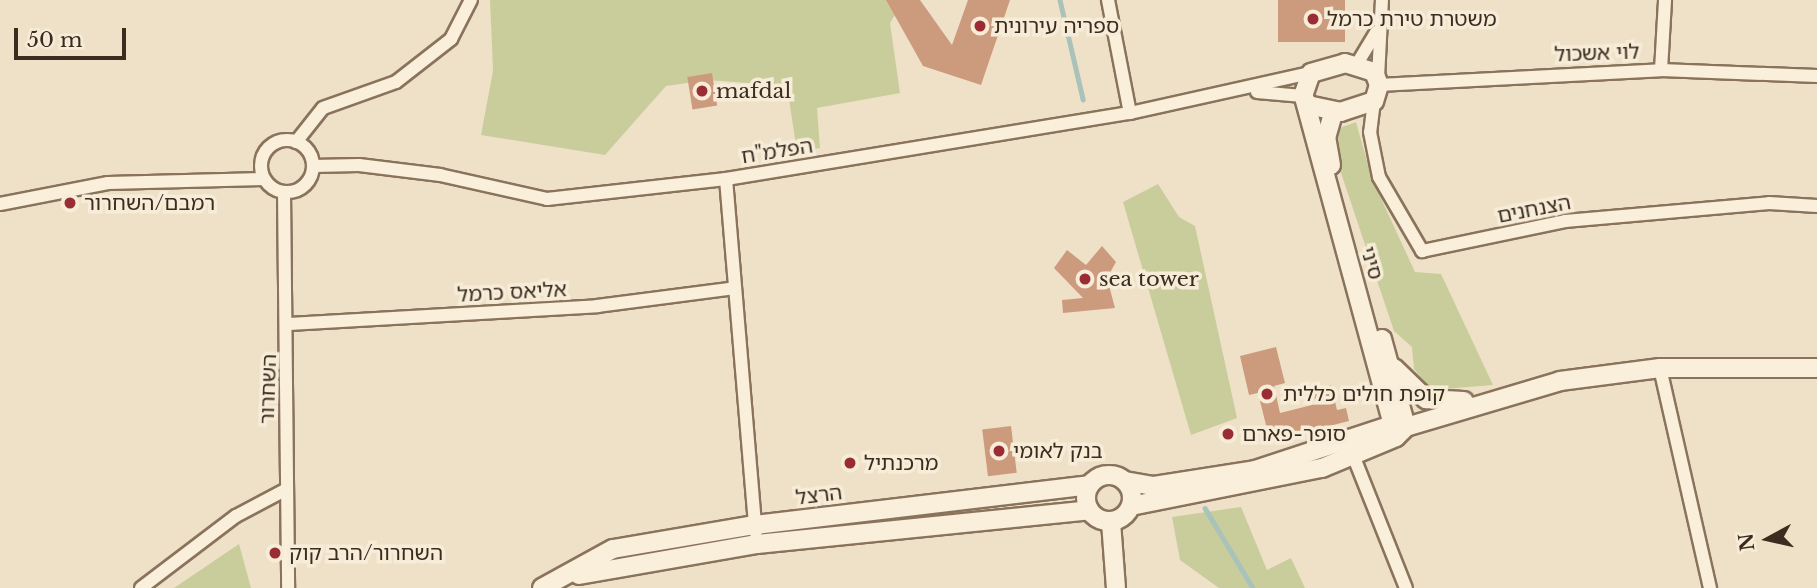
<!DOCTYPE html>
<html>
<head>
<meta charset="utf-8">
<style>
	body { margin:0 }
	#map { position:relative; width:1817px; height:588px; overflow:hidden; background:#eee1c8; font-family:"Libre Baskerville","Noto Sans Hebrew",serif }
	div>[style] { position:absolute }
	.green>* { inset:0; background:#c9cd9b }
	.stream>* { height:4.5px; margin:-2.25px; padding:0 2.25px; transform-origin:2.25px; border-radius:2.25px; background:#a9c2ba }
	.building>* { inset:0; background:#cc9b7e; transform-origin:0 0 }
	.roads { filter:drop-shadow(2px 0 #8a735d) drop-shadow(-2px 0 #8a735d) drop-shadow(0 2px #8a735d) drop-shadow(0 -2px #8a735d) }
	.street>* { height:12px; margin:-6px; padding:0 6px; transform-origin:6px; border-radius:6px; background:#f9efdb }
	.street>.ring { margin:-6px; padding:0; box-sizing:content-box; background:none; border:12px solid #f9efdb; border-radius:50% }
	.secondary>* { height:18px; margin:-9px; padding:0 9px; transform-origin:9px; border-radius:9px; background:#f9efdb }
	.secondary>.ring { margin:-9px; padding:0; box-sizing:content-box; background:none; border:18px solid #f9efdb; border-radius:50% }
	.dots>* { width:19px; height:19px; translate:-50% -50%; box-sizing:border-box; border:4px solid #f6ecd7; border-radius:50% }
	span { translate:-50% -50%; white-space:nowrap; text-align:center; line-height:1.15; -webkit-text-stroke:7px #f6ecd7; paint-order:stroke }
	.poi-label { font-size:21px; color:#3b2c20 }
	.left { translate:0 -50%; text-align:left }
	.street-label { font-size:21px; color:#3b2c20 }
	.north { position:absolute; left:1733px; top:504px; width:70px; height:70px; -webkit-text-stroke:5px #f6ecd7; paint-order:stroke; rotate:262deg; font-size:19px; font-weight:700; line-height:28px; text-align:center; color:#3b2c20 }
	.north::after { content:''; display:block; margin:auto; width:24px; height:32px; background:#3b2c20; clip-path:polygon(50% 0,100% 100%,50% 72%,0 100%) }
	.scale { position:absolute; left:14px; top:28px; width:112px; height:32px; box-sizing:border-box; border:4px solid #3b2c20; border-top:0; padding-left:9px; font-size:21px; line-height:24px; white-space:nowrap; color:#3b2c20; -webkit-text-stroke:5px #f6ecd7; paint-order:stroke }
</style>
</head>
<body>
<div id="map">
	<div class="green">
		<div style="clip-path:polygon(490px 0,904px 0,890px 23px,900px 93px,817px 108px,820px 148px,797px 152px,787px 86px,708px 80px,666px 86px,605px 155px,481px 135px,493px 71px)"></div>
		<div style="clip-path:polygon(1356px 122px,1372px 179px,1415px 272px,1441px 274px,1493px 385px,1431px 390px,1414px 369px,1412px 347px,1394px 331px,1336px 158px,1337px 129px)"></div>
		<div style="clip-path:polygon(1158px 184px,1179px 217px,1195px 226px,1237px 418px,1191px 435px,1123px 202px)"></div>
		<div style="clip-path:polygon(1241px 507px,1267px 570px,1291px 558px,1305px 588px,1219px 588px,1180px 560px,1172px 517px)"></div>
		<div style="clip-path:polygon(239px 544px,251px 588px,174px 588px)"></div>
	</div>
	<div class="stream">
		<div style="left:1060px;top:0;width:102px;rotate:76.9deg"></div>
		<div style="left:1205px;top:508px;width:93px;rotate:59deg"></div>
	</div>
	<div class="building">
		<div style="clip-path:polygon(886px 0,920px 0,952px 45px,968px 0,1010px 0,981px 85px,923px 66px)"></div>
		<div style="left:1278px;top:0;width:67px;height:42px"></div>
		<div style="left:712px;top:73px;width:33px;height:25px;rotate:81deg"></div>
		<div style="clip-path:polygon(1102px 246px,1116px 262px,1107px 278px,1115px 308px,1063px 313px,1062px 300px,1083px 298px,1054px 268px,1067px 250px,1086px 265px)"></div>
		<div style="clip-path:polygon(1276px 347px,1285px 383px,1274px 386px,1280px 413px,1316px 404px,1312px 389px,1331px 385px,1337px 410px,1346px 408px,1349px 421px,1270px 441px,1258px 393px,1249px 395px,1240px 356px)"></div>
		<div style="left:1011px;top:426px;width:47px;height:29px;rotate:83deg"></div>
	</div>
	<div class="roads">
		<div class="street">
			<div style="left:1108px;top:0;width:115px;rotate:79deg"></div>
			<div style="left:1357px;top:64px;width:37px;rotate:-59deg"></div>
			<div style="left:1661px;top:70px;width:70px;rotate:-86.7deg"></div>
			<div style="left:1378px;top:78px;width:78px;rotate:-87.1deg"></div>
			<div style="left:1379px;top:85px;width:282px;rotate:-3deg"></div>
			<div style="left:1661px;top:70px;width:156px;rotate:2.2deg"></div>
			<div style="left:1257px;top:92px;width:46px;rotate:5deg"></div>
			<div style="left:1374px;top:101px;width:31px;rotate:97deg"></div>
			<div style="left:1370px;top:132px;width:46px;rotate:78.7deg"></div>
			<div style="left:1379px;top:177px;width:86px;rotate:59.8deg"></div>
			<div style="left:1422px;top:251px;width:146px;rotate:-11.8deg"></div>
			<div style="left:1565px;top:221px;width:205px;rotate:-5deg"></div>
			<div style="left:1769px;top:203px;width:48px;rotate:3.6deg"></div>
			<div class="ring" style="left:261px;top:140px;width:40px;height:40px"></div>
			<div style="left:296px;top:142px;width:43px;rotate:-51.5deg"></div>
			<div style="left:323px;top:108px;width:77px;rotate:-19.6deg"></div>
			<div style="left:396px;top:82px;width:70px;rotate:-38deg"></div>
			<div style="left:451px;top:39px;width:44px;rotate:-62.9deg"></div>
			<div style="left:313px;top:166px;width:46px;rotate:-1.2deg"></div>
			<div style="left:359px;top:165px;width:82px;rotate:7deg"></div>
			<div style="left:440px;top:175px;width:110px;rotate:12.6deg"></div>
			<div style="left:547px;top:199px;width:180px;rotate:-6.4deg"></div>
			<div style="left:726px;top:179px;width:409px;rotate:-9.3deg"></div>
			<div style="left:1130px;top:113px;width:185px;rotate:-12.5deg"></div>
			<div style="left:726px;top:179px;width:355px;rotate:85.2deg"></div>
			<div style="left:284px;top:192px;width:396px;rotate:89.4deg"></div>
			<div style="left:0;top:204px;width:110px;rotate:-11deg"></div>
			<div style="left:108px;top:183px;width:155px;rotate:-1.5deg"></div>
			<div style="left:289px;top:324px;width:309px;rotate:-3.3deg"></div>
			<div style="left:597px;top:306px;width:139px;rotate:-7.4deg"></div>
			<div style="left:1660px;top:368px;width:226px;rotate:77.2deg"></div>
			<div style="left:1353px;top:455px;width:143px;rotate:68.3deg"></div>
			<div style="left:141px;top:588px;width:119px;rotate:-37.2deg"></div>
			<div style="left:236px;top:516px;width:55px;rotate:-28deg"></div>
		</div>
		<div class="secondary">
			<div style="left:1345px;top:63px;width:30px;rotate:17deg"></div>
			<div style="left:1374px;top:72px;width:14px;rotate:69deg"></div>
			<div style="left:1379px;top:85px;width:17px;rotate:107deg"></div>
			<div style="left:1374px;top:101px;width:35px;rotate:162deg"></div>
			<div style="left:1341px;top:112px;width:34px;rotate:-168deg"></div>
			<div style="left:1308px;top:105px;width:10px;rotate:-119deg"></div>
			<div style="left:1303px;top:96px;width:24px;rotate:-71deg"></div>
			<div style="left:1311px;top:73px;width:35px;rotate:-16deg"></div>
			<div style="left:1305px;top:101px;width:348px;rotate:74.8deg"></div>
			<div style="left:1331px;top:165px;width:27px;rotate:-100deg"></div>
			<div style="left:1326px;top:138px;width:26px;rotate:-74deg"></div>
			<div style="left:1382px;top:339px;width:91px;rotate:74.7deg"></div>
			<div style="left:1394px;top:368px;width:45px;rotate:44.1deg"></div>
			<div style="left:1426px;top:399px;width:38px;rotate:3deg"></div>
			<div class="ring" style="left:1086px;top:475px;width:28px;height:28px"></div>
			<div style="left:1125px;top:481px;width:29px;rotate:10deg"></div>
			<div style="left:1154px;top:486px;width:102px;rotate:-9deg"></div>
			<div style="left:1255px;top:470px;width:144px;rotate:-18.2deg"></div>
			<div style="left:1392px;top:425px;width:11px;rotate:10deg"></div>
			<div style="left:1131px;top:506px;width:195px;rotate:-11.3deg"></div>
			<div style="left:1322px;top:468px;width:80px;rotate:-22.7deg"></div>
			<div style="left:1396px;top:437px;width:14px;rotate:-45deg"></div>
			<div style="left:1406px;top:427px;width:161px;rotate:-16.6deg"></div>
			<div style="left:1560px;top:381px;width:101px;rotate:-7.4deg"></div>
			<div style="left:1660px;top:368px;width:157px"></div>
			<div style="left:1111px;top:522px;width:66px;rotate:85.7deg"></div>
			<div style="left:579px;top:575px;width:181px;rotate:-9.9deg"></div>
			<div style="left:757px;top:544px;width:334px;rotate:-5.8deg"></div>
			<div style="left:542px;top:588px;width:81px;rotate:-28.8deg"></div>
			<div style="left:613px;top:549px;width:144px;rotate:-9.6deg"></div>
			<div style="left:755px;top:525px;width:336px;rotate:-6.8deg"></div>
		</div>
	</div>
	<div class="dots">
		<div style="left:1313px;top:19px;background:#992d33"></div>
		<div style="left:980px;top:26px;background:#992d33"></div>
		<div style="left:702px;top:91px;background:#992d33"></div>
		<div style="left:70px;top:203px;background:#992d33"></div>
		<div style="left:1085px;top:279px;background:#992d33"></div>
		<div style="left:1267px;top:394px;background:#992d33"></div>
		<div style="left:1228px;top:434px;background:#992d33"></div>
		<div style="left:999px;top:451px;background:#992d33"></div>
		<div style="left:850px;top:463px;background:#992d33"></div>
		<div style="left:275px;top:553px;background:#992d33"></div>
	</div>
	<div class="poi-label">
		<span class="left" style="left:1327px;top:19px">משטרת טירת כרמל</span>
		<span class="left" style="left:994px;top:26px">ספריה עירונית</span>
		<span class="left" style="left:716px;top:91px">mafdal</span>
		<span class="left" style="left:84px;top:203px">רמבם/השחרור</span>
		<span class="left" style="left:1099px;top:279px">sea tower</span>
		<span class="left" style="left:1283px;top:394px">קופת חולים כללית</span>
		<span class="left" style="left:1242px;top:434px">סופר-פארם</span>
		<span class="left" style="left:1013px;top:451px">בנק לאומי</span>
		<span class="left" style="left:864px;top:463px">מרכנתיל</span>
		<span class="left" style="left:289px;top:553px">השחרור/הרב קוק</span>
	</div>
	<div class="street-label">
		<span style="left:1597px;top:53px;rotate:-2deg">לוי אשכול</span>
		<span style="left:777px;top:151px;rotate:-9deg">הפלמ"ח</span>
		<span style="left:1534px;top:209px;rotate:-11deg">הצנחנים</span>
		<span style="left:1372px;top:263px;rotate:74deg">סיני</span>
		<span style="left:512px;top:292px;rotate:-3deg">אליאס כרמל</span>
		<span style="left:268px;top:389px;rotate:-88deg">השחרור</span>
		<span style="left:819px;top:495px;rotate:-7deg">הרצל</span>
	</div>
	<div class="north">N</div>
	<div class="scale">50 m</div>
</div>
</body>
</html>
